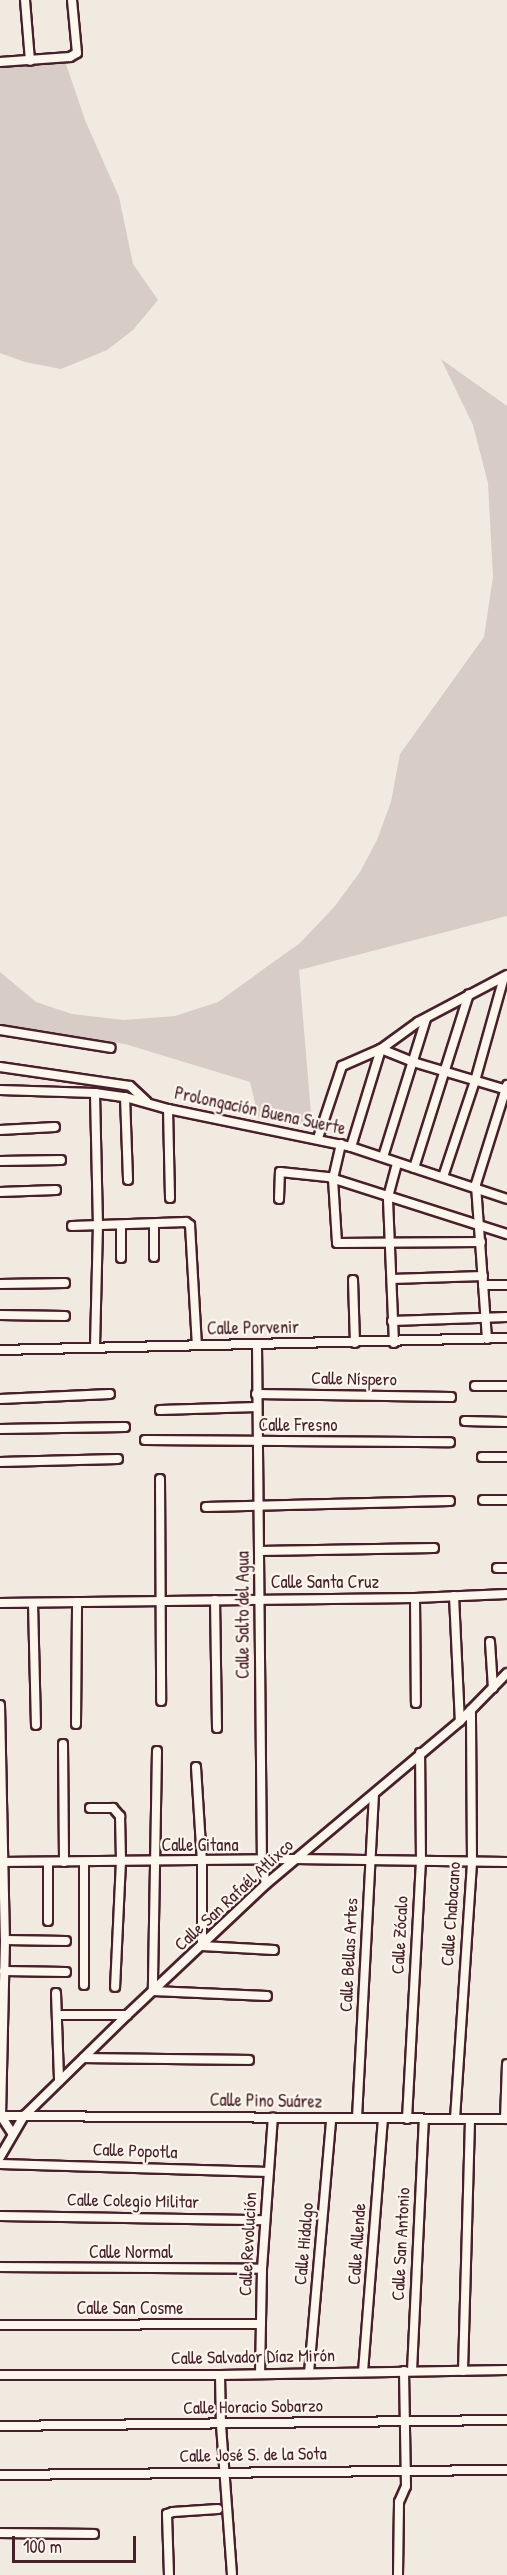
<!DOCTYPE html>
<html>
<head>
<meta charset="utf-8">
<style>
	body { margin:0 }
	#map { position:relative; width:507px; height:2575px; overflow:hidden; background:#f0eae0; font-family:"Patrick Hand",sans-serif }
	div>[style] { position:absolute }
	.green>* { inset:0; background:#d8ccc6 }
	.roads { filter:drop-shadow(2px 0 #4a1f2b) drop-shadow(-2px 0 #4a1f2b) drop-shadow(0 2px #4a1f2b) drop-shadow(0 -2px #4a1f2b) }
	.minor>* { height:8px; margin:-4px; padding:0 4px; transform-origin:4px; border-radius:4px; background:#fbf7ec }
	span { translate:-50% -50%; white-space:nowrap; text-align:center; line-height:1.15; -webkit-text-stroke:4.5px #fbf7ec; paint-order:stroke }
	.street-label { font-size:18px; color:#4a1f2b }
	.scale { position:absolute; left:12px; top:2536px; width:124px; height:27px; box-sizing:border-box; border:3px solid #4a1f2b; border-top:0; padding-left:8px; font-size:18px; line-height:21px; white-space:nowrap; color:#4a1f2b; -webkit-text-stroke:4px #fbf7ec; paint-order:stroke }
</style>
</head>
<body>
<div id="map">
	<div class="green">
		<div style="clip-path:polygon(30px 61px,66px 64px,85px 120px,119px 197px,133px 264px,158px 300px,133px 330px,107px 350px,61px 369px,25px 362px,0 353px,0 63px)"></div>
		<div style="clip-path:polygon(441px 359px,507px 406px,507px 916px,299px 970px,312px 1126px,259px 1119px,250px 1082px,125px 1044px,0 1024px,0 972px,36px 1002px,72px 1014px,124px 1020px,175px 1016px,218px 1002px,300px 943px,335px 906px,360px 872px,377px 840px,391px 802px,400px 754px,484px 637px,493px 577px,488px 483px,473px 425px)"></div>
	</div>
	<div class="roads">
		<div class="minor">
			<div style="left:25px;top:0;width:61px;rotate:85.3deg"></div>
			<div style="left:0;top:62px;width:70px;rotate:-4.1deg"></div>
			<div style="left:70px;top:57px;width:8px;rotate:-30deg"></div>
			<div style="left:77px;top:53px;width:53px;rotate:-95.4deg"></div>
			<div style="left:0;top:1030px;width:112px;rotate:9.2deg"></div>
			<div style="left:0;top:1067px;width:131px;rotate:8.3deg"></div>
			<div style="left:130px;top:1086px;width:23px;rotate:43deg"></div>
			<div style="left:0;top:1090px;width:95px;rotate:1.8deg"></div>
			<div style="left:95px;top:1093px;width:30px;rotate:8deg"></div>
			<div style="left:125px;top:1097px;width:45px;rotate:15.6deg"></div>
			<div style="left:168px;top:1109px;width:187px;rotate:11.7deg"></div>
			<div style="left:351px;top:1147px;width:164px;rotate:18.4deg"></div>
			<div style="left:125px;top:1097px;width:83px;rotate:87.9deg"></div>
			<div style="left:168px;top:1109px;width:89px;rotate:88.7deg"></div>
			<div style="left:0;top:1130px;width:55px;rotate:-3.1deg"></div>
			<div style="left:318px;top:1138px;width:76px;rotate:-71.6deg"></div>
			<div style="left:342px;top:1066px;width:43px;rotate:-23.6deg"></div>
			<div style="left:381px;top:1049px;width:46px;rotate:-36.1deg"></div>
			<div style="left:418px;top:1022px;width:101px;rotate:-27.8deg"></div>
			<div style="left:341px;top:1144px;width:36px;rotate:103deg"></div>
			<div style="left:333px;top:1179px;width:64px;rotate:86.4deg"></div>
			<div style="left:337px;top:1243px;width:144px;rotate:-0.4deg"></div>
			<div style="left:351px;top:1147px;width:102px;rotate:-73deg"></div>
			<div style="left:381px;top:1049px;width:35px;rotate:22deg"></div>
			<div style="left:413px;top:1062px;width:98px;rotate:16.6deg"></div>
			<div style="left:383px;top:1157px;width:145px;rotate:-72.7deg"></div>
			<div style="left:0;top:1161px;width:61px;rotate:-0.9deg"></div>
			<div style="left:414px;top:1168px;width:182px;rotate:-72.5deg"></div>
			<div style="left:443px;top:1177px;width:101px;rotate:-71.6deg"></div>
			<div style="left:475px;top:1081px;width:108px;rotate:-74.4deg"></div>
			<div style="left:0;top:1192px;width:56px;rotate:-2deg"></div>
			<div style="left:279px;top:1199px;width:27px;rotate:-88deg"></div>
			<div style="left:280px;top:1172px;width:48px;rotate:5.9deg"></div>
			<div style="left:328px;top:1177px;width:188px;rotate:17.7deg"></div>
			<div style="left:154px;top:1224px;width:33px;rotate:90deg"></div>
			<div style="left:72px;top:1226px;width:114px;rotate:-2deg"></div>
			<div style="left:186px;top:1222px;width:5px;rotate:37deg"></div>
			<div style="left:190px;top:1225px;width:120px;rotate:86.7deg"></div>
			<div style="left:121px;top:1226px;width:32px;rotate:90deg"></div>
			<div style="left:392px;top:1279px;width:91px;rotate:-1.9deg"></div>
			<div style="left:353px;top:1280px;width:63px;rotate:88.2deg"></div>
			<div style="left:0;top:1284px;width:65px;rotate:-0.9deg"></div>
			<div style="left:483px;top:1285px;width:24px"></div>
			<div style="left:0;top:1315px;width:65px;rotate:0.9deg"></div>
			<div style="left:392px;top:1321px;width:115px;rotate:-2deg"></div>
			<div style="left:487px;top:1339px;width:155px;rotate:-94.1deg"></div>
			<div style="left:476px;top:1184px;width:104px;rotate:-72.6deg"></div>
			<div style="left:394px;top:1343px;width:146px;rotate:-92.4deg"></div>
			<div style="left:388px;top:1197px;width:35px;rotate:-75deg"></div>
			<div style="left:257px;top:1345px;width:517px;rotate:89.45deg"></div>
			<div style="left:262px;top:1862px;width:22px;rotate:80deg"></div>
			<div style="left:95px;top:1347px;width:121px;rotate:-88.6deg"></div>
			<div style="left:98px;top:1226px;width:133px;rotate:-91.3deg"></div>
			<div style="left:0;top:1350px;width:507px;rotate:-1.36deg"></div>
			<div style="left:475px;top:1386px;width:32px"></div>
			<div style="left:256px;top:1394px;width:195px;rotate:0.9deg"></div>
			<div style="left:0;top:1399px;width:110px;rotate:-2.6deg"></div>
			<div style="left:160px;top:1410px;width:97px;rotate:-1.8deg"></div>
			<div style="left:465px;top:1421px;width:42px;rotate:1.4deg"></div>
			<div style="left:0;top:1429px;width:125px;rotate:-0.9deg"></div>
			<div style="left:145px;top:1440px;width:305px;rotate:0.4deg"></div>
			<div style="left:482px;top:1457px;width:25px"></div>
			<div style="left:0;top:1462px;width:118px;rotate:-1.5deg"></div>
			<div style="left:160px;top:1479px;width:222px;rotate:89.7deg"></div>
			<div style="left:483px;top:1500px;width:24px"></div>
			<div style="left:206px;top:1507px;width:244px;rotate:-1.4deg"></div>
			<div style="left:260px;top:1551px;width:174px;rotate:-1deg"></div>
			<div style="left:497px;top:1568px;width:10px"></div>
			<div style="left:454px;top:1596px;width:125px;rotate:87.3deg"></div>
			<div style="left:415px;top:1598px;width:105px;rotate:89.5deg"></div>
			<div style="left:215px;top:1600px;width:128px;rotate:89.1deg"></div>
			<div style="left:0;top:1603px;width:415px;rotate:-0.7deg"></div>
			<div style="left:415px;top:1598px;width:92px;rotate:-2.5deg"></div>
			<div style="left:33px;top:1603px;width:122px;rotate:88.6deg"></div>
			<div style="left:490px;top:1642px;width:46px;rotate:86.3deg"></div>
			<div style="left:0;top:1705px;width:235px;rotate:88.8deg"></div>
			<div style="left:5px;top:1940px;width:176px;rotate:91.3deg"></div>
			<div style="left:1px;top:2116px;width:20px;rotate:57deg"></div>
			<div style="left:76px;top:1724px;width:122px;rotate:-89.5deg"></div>
			<div style="left:63px;top:1744px;width:118px;rotate:89.5deg"></div>
			<div style="left:157px;top:1751px;width:240px;rotate:91deg"></div>
			<div style="left:153px;top:1991px;width:114px;rotate:2.5deg"></div>
			<div style="left:196px;top:1767px;width:95px;rotate:86.4deg"></div>
			<div style="left:202px;top:1862px;width:84px;rotate:90deg"></div>
			<div style="left:202px;top:1946px;width:72px;rotate:3.2deg"></div>
			<div style="left:90px;top:1808px;width:23px"></div>
			<div style="left:113px;top:1808px;width:11px;rotate:49deg"></div>
			<div style="left:120px;top:1816px;width:45px;rotate:88.7deg"></div>
			<div style="left:121px;top:1861px;width:126px;rotate:92.7deg"></div>
			<div style="left:0;top:1862px;width:295px;rotate:-0.6deg"></div>
			<div style="left:295px;top:1859px;width:212px;rotate:0.8deg"></div>
			<div style="left:48px;top:1862px;width:59px;rotate:90deg"></div>
			<div style="left:5px;top:1940px;width:61px;rotate:0.9deg"></div>
			<div style="left:4px;top:1971px;width:62px;rotate:0.9deg"></div>
			<div style="left:84px;top:1985px;width:123px;rotate:-90deg"></div>
			<div style="left:56px;top:1993px;width:88px;rotate:88deg"></div>
			<div style="left:57px;top:2015px;width:70px"></div>
			<div style="left:84px;top:2058px;width:165px;rotate:0.7deg"></div>
			<div style="left:0;top:2116px;width:507px;rotate:0.34deg"></div>
			<div style="left:357px;top:2118px;width:324px;rotate:-87deg"></div>
			<div style="left:407px;top:2119px;width:257px;rotate:-86.9deg"></div>
			<div style="left:421px;top:1862px;width:109px;rotate:-90.5deg"></div>
			<div style="left:455px;top:2119px;width:258px;rotate:-86.2deg"></div>
			<div style="left:472px;top:1862px;width:152px;rotate:-90.4deg"></div>
			<div style="left:505px;top:2119px;width:55px;rotate:-87.9deg"></div>
			<div style="left:0;top:2157px;width:48px;rotate:-59.7deg"></div>
			<div style="left:24px;top:2116px;width:144px;rotate:-44.4deg"></div>
			<div style="left:127px;top:2015px;width:191px;rotate:-43.3deg"></div>
			<div style="left:266px;top:1884px;width:253px;rotate:-40deg"></div>
			<div style="left:460px;top:1721px;width:67px;rotate:-45.6deg"></div>
			<div style="left:0;top:2164px;width:269px;rotate:1.7deg"></div>
			<div style="left:0;top:2216px;width:265px;rotate:0.9deg"></div>
			<div style="left:0;top:2267px;width:262px;rotate:0.4deg"></div>
			<div style="left:0;top:2325px;width:261px;rotate:-0.2deg"></div>
			<div style="left:412px;top:2371px;width:252px;rotate:-87.3deg"></div>
			<div style="left:463px;top:2371px;width:252px;rotate:-88.4deg"></div>
			<div style="left:363px;top:2372px;width:254px;rotate:-85.5deg"></div>
			<div style="left:309px;top:2373px;width:255px;rotate:-85deg"></div>
			<div style="left:260px;top:2374px;width:105px;rotate:-88.9deg"></div>
			<div style="left:262px;top:2269px;width:152px;rotate:-85.9deg"></div>
			<div style="left:0;top:2375px;width:220px"></div>
			<div style="left:220px;top:2375px;width:287px;rotate:-1deg"></div>
			<div style="left:220px;top:2375px;width:50px;rotate:88.9deg"></div>
			<div style="left:221px;top:2425px;width:150px;rotate:85.8deg"></div>
			<div style="left:0;top:2426px;width:507px;rotate:-0.68deg"></div>
			<div style="left:0;top:2475px;width:507px;rotate:-0.57deg"></div>
			<div style="left:0;top:2533px;width:94px;rotate:0.6deg"></div>
			<div style="left:169px;top:2575px;width:61px;rotate:-91.9deg"></div>
			<div style="left:167px;top:2514px;width:6px;rotate:-18deg"></div>
			<div style="left:173px;top:2512px;width:45px;rotate:-3.8deg"></div>
			<div style="left:398px;top:2575px;width:73px;rotate:-89.2deg"></div>
			<div style="left:399px;top:2502px;width:17px;rotate:-66deg"></div>
			<div style="left:406px;top:2486px;width:115px;rotate:-91deg"></div>
		</div>
	</div>
	<div class="street-label">
		<span style="left:260px;top:1111px;rotate:12deg">Prolongación Buena Suerte</span>
		<span style="left:253px;top:1328px;rotate:-1deg">Calle Porvenir</span>
		<span style="left:354px;top:1379px;rotate:1deg">Calle Níspero</span>
		<span style="left:298px;top:1425px">Calle Fresno</span>
		<span style="left:325px;top:1582px">Calle Santa Cruz</span>
		<span style="left:243px;top:1615px;rotate:-90deg">Calle Salto del Agua</span>
		<span style="left:200px;top:1845px">Calle Gitana</span>
		<span style="left:234px;top:1895px;rotate:-43deg">Calle San Rafaél Atlixco</span>
		<span style="left:451px;top:1914px;rotate:-86deg">Calle Chabacano</span>
		<span style="left:400px;top:1935px;rotate:-87deg">Calle Zócalo</span>
		<span style="left:349px;top:1955px;rotate:-87deg">Calle Bellas Artes</span>
		<span style="left:266px;top:2101px;rotate:1deg">Calle Pino Suárez</span>
		<span style="left:135px;top:2151px;rotate:2deg">Calle Popotla</span>
		<span style="left:133px;top:2201px;rotate:1deg">Calle Colegio Militar</span>
		<span style="left:248px;top:2244px;rotate:-87deg">Calle Revolución</span>
		<span style="left:304px;top:2244px;rotate:-85deg">Calle Hidalgo</span>
		<span style="left:357px;top:2244px;rotate:-86deg">Calle Allende</span>
		<span style="left:401px;top:2244px;rotate:-87deg">Calle San Antonio</span>
		<span style="left:131px;top:2252px">Calle Normal</span>
		<span style="left:130px;top:2308px">Calle San Cosme</span>
		<span style="left:253px;top:2357px;rotate:-1deg">Calle Salvador Díaz Mirón</span>
		<span style="left:253px;top:2407px;rotate:-1deg">Calle Horacio Sobarzo</span>
		<span style="left:253px;top:2455px;rotate:-1deg">Calle José S. de la Sota</span>
	</div>
	<div class="scale">100 m</div>
</div>
</body>
</html>
